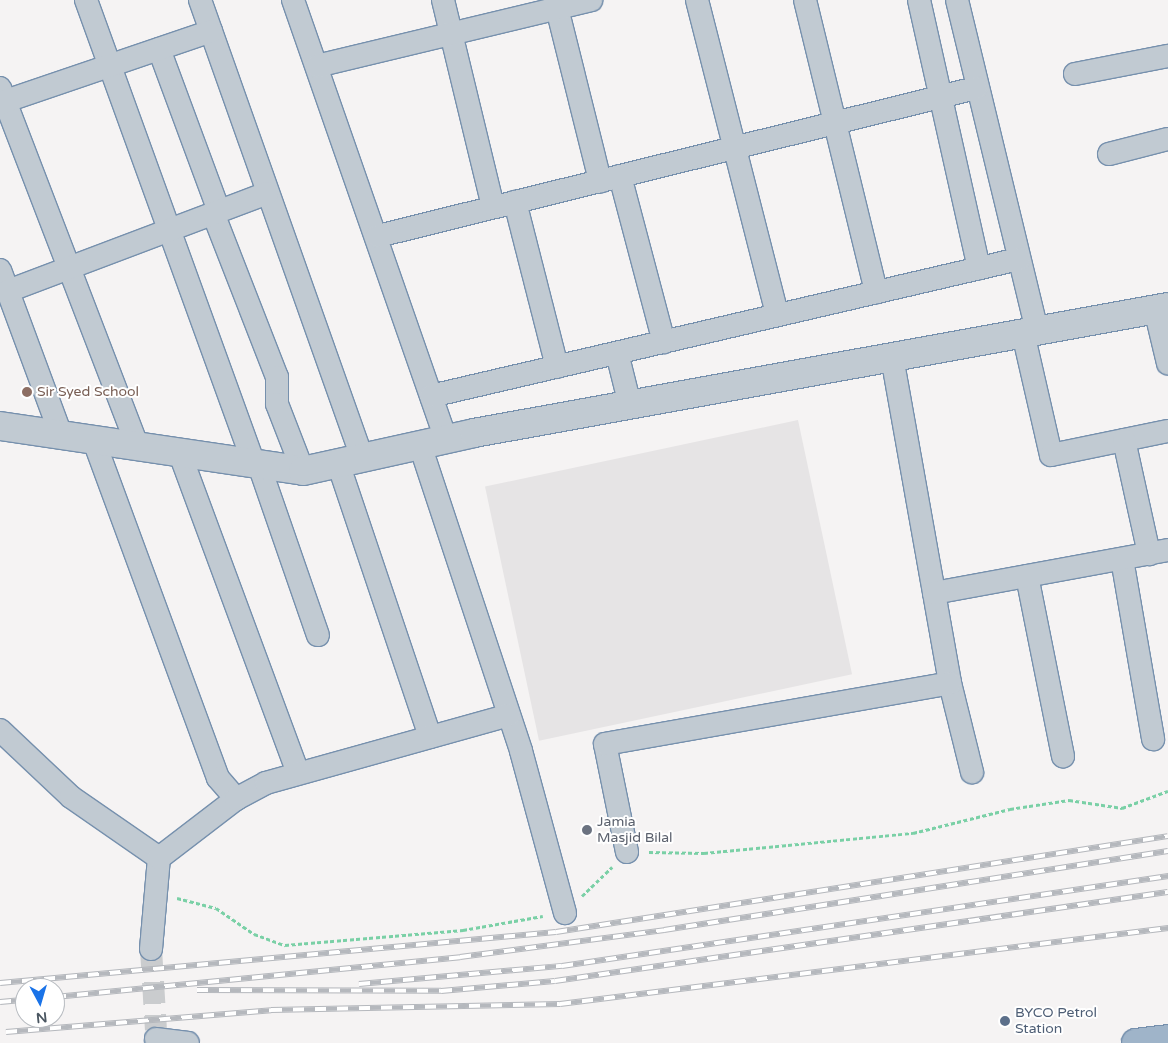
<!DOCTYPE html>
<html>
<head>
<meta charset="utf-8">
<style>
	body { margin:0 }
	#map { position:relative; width:1168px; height:1043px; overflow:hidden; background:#f5f3f3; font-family:"Varela Round",sans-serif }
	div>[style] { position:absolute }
	.education>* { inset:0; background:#e6e4e5; transform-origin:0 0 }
	.minor-tunnel>* { height:22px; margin-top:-11px; transform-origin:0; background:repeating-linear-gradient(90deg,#caccce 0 22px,transparent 0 33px) }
	.path>* { height:3px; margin-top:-1.5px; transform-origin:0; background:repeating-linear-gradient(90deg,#7ad0a6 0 4px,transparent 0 6.5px) }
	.roads { filter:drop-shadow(1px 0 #7690ad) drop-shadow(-1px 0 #7690ad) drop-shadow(0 1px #7690ad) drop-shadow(0 -1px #7690ad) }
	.minor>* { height:22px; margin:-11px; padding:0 11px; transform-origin:11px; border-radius:11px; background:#c1cad2 }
	.tertiary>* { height:28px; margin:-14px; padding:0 14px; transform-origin:14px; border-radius:14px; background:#c1cad2 }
	.trunk>* { height:28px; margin:-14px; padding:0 14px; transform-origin:14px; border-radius:14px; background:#9fb4c9 }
	.rail>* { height:5.5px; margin-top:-2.75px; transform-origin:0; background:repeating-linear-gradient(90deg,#fff 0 11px,#b5b8bd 0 22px); box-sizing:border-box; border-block:1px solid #b5b8bd }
	.dots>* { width:14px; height:14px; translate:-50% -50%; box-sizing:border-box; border:2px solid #fff; border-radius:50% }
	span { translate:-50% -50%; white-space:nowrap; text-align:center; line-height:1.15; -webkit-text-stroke:4px #fff; paint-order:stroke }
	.education-label { font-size:14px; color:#785e54 }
	.left { translate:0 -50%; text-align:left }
	.worship-label { font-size:14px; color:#5b616d }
	.service-label { font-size:14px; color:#4e5e75 }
	.north { position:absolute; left:15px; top:978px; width:50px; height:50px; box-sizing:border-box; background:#fff; border:1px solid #b7bbc0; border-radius:50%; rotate:174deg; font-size:14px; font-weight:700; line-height:20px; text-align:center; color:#4a5661 }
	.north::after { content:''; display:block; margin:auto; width:18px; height:22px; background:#1a73e8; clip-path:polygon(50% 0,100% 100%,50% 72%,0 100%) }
</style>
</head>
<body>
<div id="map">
	<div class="education">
		<div style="left:798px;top:420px;width:260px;height:320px;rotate:78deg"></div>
	</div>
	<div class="minor-tunnel">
		<div style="left:151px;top:949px;width:81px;rotate:86.5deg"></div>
	</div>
	<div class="path">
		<div style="left:649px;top:852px;width:55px;rotate:1deg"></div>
		<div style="left:704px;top:853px;width:210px;rotate:-5.5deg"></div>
		<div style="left:913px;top:833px;width:100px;rotate:-13.9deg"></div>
		<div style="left:1010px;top:809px;width:60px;rotate:-8.7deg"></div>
		<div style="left:1069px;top:800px;width:54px;rotate:8.6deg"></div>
		<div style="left:1122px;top:808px;width:49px;rotate:-20.3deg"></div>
		<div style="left:582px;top:896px;width:42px;rotate:-44deg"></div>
		<div style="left:177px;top:898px;width:40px;rotate:14.4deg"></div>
		<div style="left:216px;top:908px;width:46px;rotate:34.4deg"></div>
		<div style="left:254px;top:934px;width:33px;rotate:20deg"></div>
		<div style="left:285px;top:945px;width:179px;rotate:-4.8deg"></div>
		<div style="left:463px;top:930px;width:81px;rotate:-9.9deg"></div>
	</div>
	<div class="roads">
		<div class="minor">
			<div style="left:86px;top:0;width:493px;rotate:70.1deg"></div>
			<div style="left:200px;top:0;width:486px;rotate:70.5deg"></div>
			<div style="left:293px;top:0;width:466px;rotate:70.8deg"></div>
			<div style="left:443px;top:0;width:213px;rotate:76.4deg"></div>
			<div style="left:555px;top:0;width:187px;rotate:76deg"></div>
			<div style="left:697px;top:0;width:325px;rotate:75.7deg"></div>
			<div style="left:805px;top:0;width:301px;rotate:76.3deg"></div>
			<div style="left:919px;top:0;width:275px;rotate:77.4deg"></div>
			<div style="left:957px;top:0;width:341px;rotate:76.4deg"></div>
			<div style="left:159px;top:49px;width:173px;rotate:69.7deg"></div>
			<div style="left:317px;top:66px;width:282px;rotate:-13.5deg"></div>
			<div style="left:1075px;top:74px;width:95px;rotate:-11deg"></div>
			<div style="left:0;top:88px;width:386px;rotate:69deg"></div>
			<div style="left:0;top:103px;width:223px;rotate:-18.8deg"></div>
			<div style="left:1109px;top:154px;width:61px;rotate:-14.3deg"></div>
			<div style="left:620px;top:176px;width:172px;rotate:75.2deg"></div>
			<div style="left:515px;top:202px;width:170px;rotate:75.7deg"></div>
			<div style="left:213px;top:213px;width:176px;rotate:68.7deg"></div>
			<div style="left:277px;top:377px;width:27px;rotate:90deg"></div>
			<div style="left:277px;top:404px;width:72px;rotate:68.8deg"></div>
			<div style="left:378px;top:236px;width:616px;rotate:-13.9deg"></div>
			<div style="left:0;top:270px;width:176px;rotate:69.7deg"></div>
			<div style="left:8px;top:291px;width:277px;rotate:-20.7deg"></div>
			<div style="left:1155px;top:309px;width:56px;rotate:76.5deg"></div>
			<div style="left:1023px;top:333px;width:125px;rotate:77.1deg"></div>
			<div style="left:1051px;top:455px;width:119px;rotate:-11.6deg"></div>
			<div style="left:617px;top:353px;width:54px;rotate:76deg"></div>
			<div style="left:892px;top:357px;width:331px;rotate:79.9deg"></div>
			<div style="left:950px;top:683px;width:92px;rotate:76.1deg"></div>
			<div style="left:431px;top:396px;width:604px;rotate:-13.12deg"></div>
			<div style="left:1124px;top:440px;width:117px;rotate:77.6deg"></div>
			<div style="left:94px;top:441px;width:359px;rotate:69.8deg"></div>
			<div style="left:218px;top:778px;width:28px;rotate:49deg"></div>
			<div style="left:420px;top:445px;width:322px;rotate:71.7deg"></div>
			<div style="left:521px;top:751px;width:168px;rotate:74.8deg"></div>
			<div style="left:180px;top:454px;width:340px;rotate:69.7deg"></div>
			<div style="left:338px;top:463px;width:289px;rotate:71.4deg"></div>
			<div style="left:259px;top:465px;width:180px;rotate:70.9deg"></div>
			<div style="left:1122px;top:559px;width:183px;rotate:80.2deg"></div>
			<div style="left:1027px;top:576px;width:184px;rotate:78.7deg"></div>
			<div style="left:934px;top:593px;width:238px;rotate:-10.4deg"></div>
			<div style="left:0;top:730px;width:98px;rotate:43.3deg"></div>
			<div style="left:71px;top:797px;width:107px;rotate:34.7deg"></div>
			<div style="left:627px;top:852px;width:110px;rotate:-101.5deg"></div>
			<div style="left:605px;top:744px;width:350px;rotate:-10deg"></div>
			<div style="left:151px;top:949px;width:91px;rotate:-85deg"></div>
			<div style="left:159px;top:858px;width:97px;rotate:-37.5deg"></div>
			<div style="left:236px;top:799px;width:34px;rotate:-28deg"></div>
			<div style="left:266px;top:783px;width:252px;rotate:-15.6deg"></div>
			<div style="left:156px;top:1039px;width:32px;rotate:7deg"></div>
		</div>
		<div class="tertiary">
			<div style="left:0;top:426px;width:306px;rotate:8.4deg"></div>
			<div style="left:303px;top:471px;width:175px;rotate:-12.5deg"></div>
			<div style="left:474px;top:433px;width:705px;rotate:-10.29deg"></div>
		</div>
		<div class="trunk">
			<div style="left:1136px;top:1043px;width:32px;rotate:-7deg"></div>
		</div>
	</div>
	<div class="rail">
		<div style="left:0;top:983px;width:558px;rotate:-5.24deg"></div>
		<div style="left:556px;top:932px;width:619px;rotate:-8.91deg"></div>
		<div style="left:359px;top:984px;width:204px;rotate:-5.1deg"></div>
		<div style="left:562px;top:966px;width:613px;rotate:-8.45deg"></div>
		<div style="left:197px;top:990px;width:244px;rotate:0.2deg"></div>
		<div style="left:441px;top:991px;width:114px;rotate:-5deg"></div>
		<div style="left:555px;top:981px;width:619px;rotate:-8.26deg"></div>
		<div style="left:55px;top:997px;width:407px;rotate:-5.6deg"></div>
		<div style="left:460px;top:957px;width:206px;rotate:-7.5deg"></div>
		<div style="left:664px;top:930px;width:510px;rotate:-8.91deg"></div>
		<div style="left:0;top:1002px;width:25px;rotate:-5deg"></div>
		<div style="left:6px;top:1032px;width:266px;rotate:-4.7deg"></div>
		<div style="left:271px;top:1010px;width:289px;rotate:-1.2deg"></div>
		<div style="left:560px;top:1004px;width:613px;rotate:-7.13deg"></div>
	</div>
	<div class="dots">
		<div style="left:27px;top:392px;background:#8d6e63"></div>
		<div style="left:587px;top:830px;background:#6b7280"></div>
		<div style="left:1005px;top:1021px;background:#5c6f8a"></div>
	</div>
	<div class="education-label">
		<span class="left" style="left:37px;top:392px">Sir Syed School</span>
	</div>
	<div class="worship-label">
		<span class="left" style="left:597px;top:830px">Jamia<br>Masjid Bilal</span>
	</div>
	<div class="service-label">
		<span class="left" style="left:1015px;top:1021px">BYCO Petrol<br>Station</span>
	</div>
	<div class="north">N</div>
</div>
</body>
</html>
